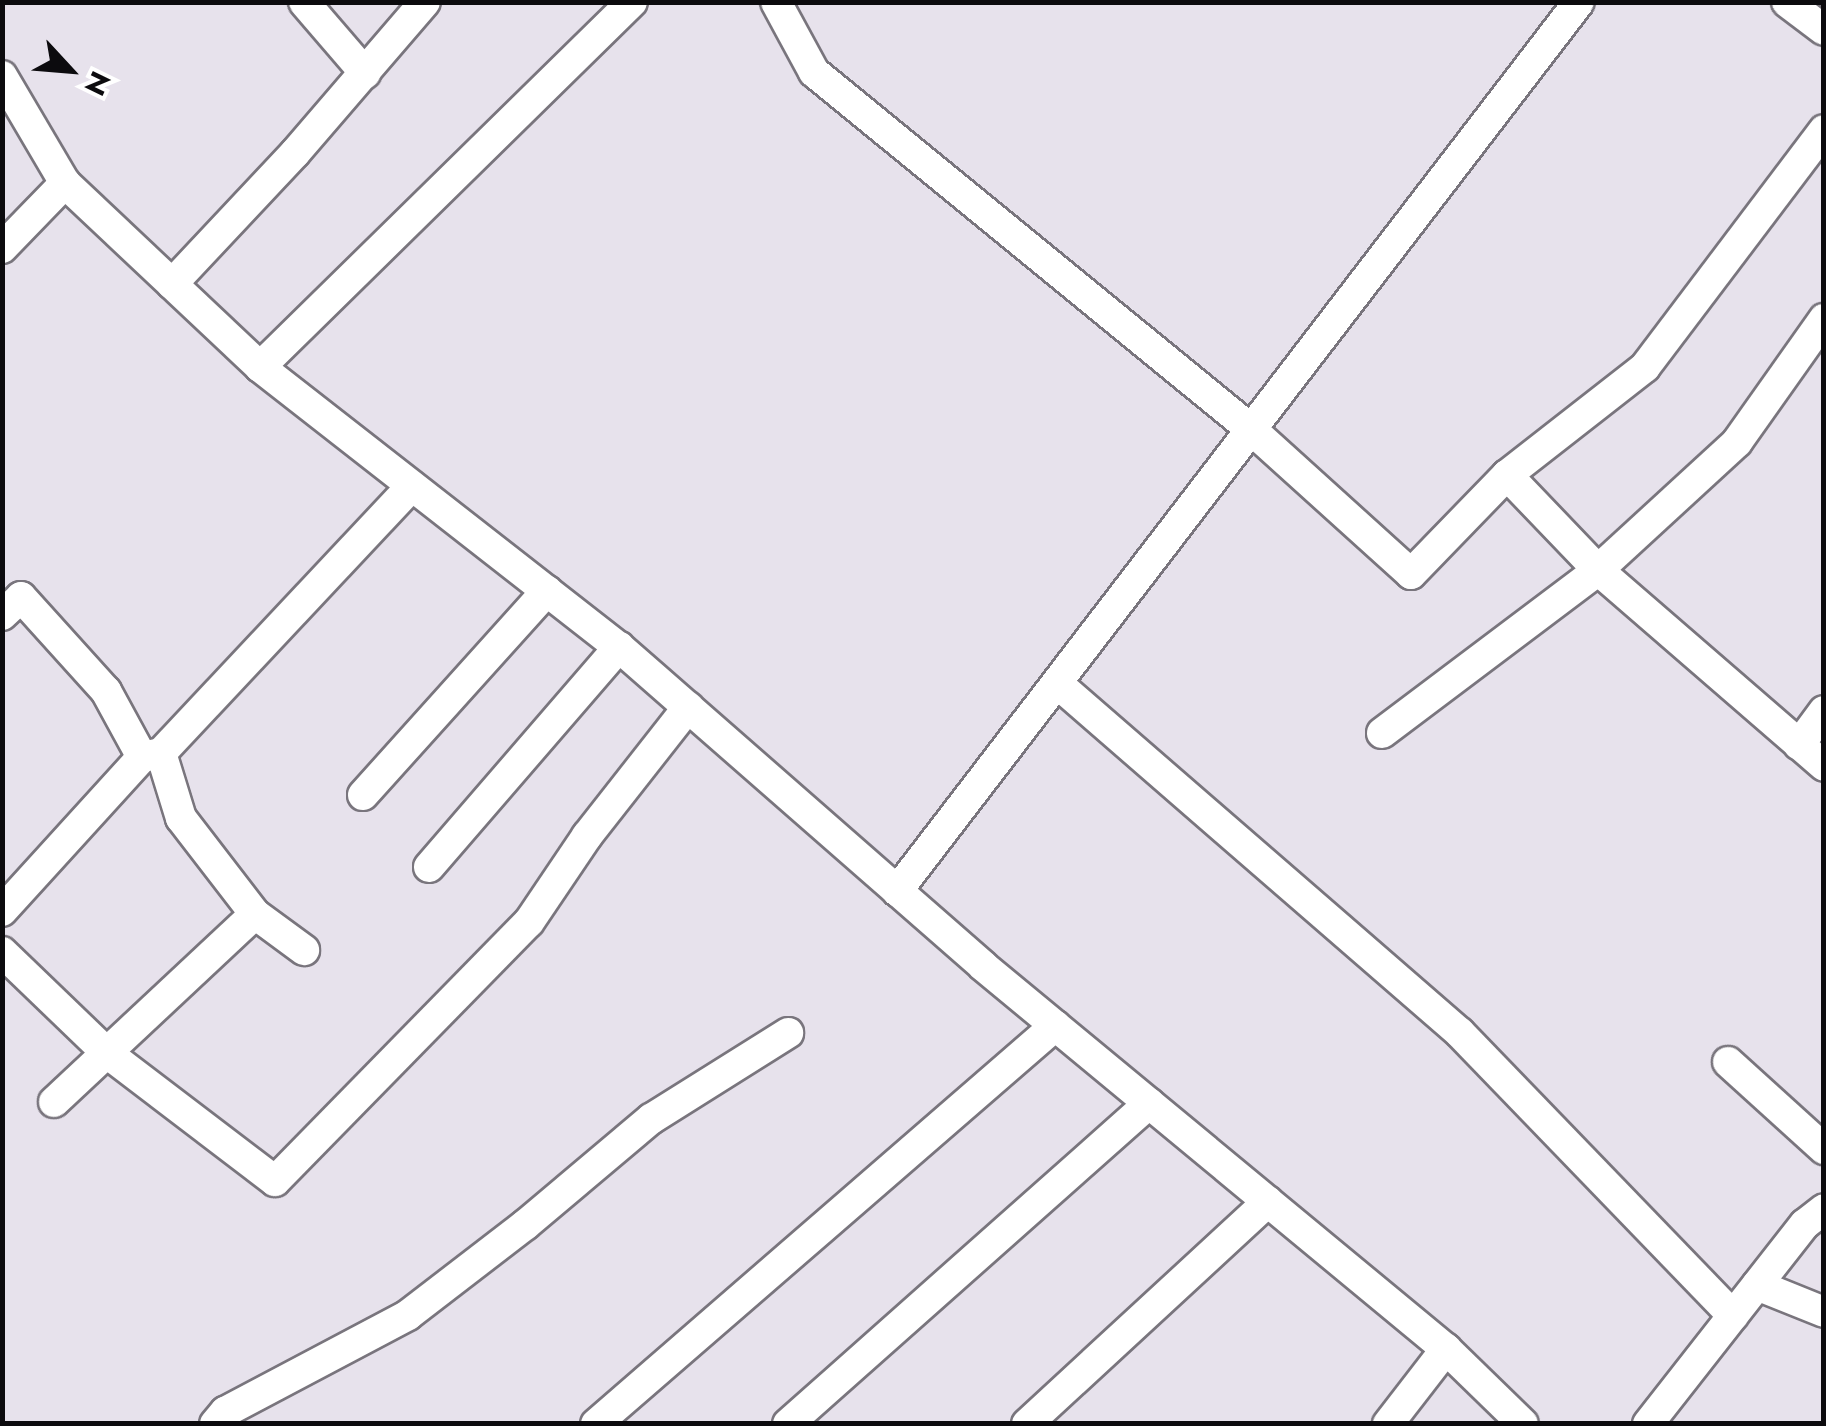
<!DOCTYPE html>
<html>
<head>
<meta charset="utf-8">
<style>
	body { margin:0 }
	#map { position:relative; width:1826px; height:1426px; overflow:hidden; background:#e7e2ec; font-family:Jost,sans-serif }
	div>[style] { position:absolute }
	.roads { filter:drop-shadow(2px 0 #79757d) drop-shadow(-2px 0 #79757d) drop-shadow(0 2px #79757d) drop-shadow(0 -2px #79757d) }
	.minor>* { height:30px; margin:-15px; padding:0 15px; transform-origin:15px; border-radius:15px; background:#fff }
	span { translate:-50% -50%; white-space:nowrap; text-align:center; line-height:1.15; -webkit-text-stroke:8px #fff; paint-order:stroke }
	.frame { position:absolute; inset:0; border:5px solid #0c0b0e; pointer-events:none }
	.north { position:absolute; left:20px; top:20px; width:100px; height:100px; -webkit-text-stroke:8px #fff; paint-order:stroke; rotate:116deg; font-size:28px; font-weight:700; line-height:40px; text-align:center; color:#0c0b0e }
	.north::after { content:''; display:block; margin:auto; width:35px; height:45px; background:#0c0b0e; clip-path:polygon(50% 0,100% 100%,50% 72%,0 100%) }
</style>
</head>
<body>
<div id="map">
	<div class="roads">
		<div class="minor">
			<div style="left:304px;top:2px;width:94px;rotate:49.3deg"></div>
			<div style="left:776px;top:2px;width:80px;rotate:61.5deg"></div>
			<div style="left:814px;top:72px;width:567px;rotate:39.28deg"></div>
			<div style="left:1253px;top:431px;width:213px;rotate:42.1deg"></div>
			<div style="left:1411px;top:574px;width:138px;rotate:-45.9deg"></div>
			<div style="left:1507px;top:475px;width:175px;rotate:-38deg"></div>
			<div style="left:1645px;top:367px;width:297px;rotate:-52.9deg"></div>
			<div style="left:1787px;top:2px;width:46px;rotate:37.1deg"></div>
			<div style="left:2px;top:76px;width:124px;rotate:59.5deg"></div>
			<div style="left:65px;top:183px;width:268px;rotate:43.3deg"></div>
			<div style="left:260px;top:367px;width:455px;rotate:38deg"></div>
			<div style="left:619px;top:647px;width:484px;rotate:41.2deg"></div>
			<div style="left:983px;top:966px;width:601px;rotate:39.6deg"></div>
			<div style="left:1446px;top:1349px;width:107px;rotate:44.2deg"></div>
			<div style="left:2px;top:248px;width:91px;rotate:-45.9deg"></div>
			<div style="left:172px;top:284px;width:180px;rotate:-46.8deg"></div>
			<div style="left:295px;top:153px;width:199px;rotate:-49.3deg"></div>
			<div style="left:260px;top:367px;width:521px;rotate:-44.46deg"></div>
			<div style="left:1507px;top:475px;width:132px;rotate:46.2deg"></div>
			<div style="left:1598px;top:570px;width:299px;rotate:40.9deg"></div>
			<div style="left:2px;top:615px;width:26px;rotate:-43deg"></div>
			<div style="left:21px;top:597px;width:127px;rotate:47.9deg"></div>
			<div style="left:106px;top:691px;width:75px;rotate:61.4deg"></div>
			<div style="left:1058px;top:684px;width:532px;rotate:40.96deg"></div>
			<div style="left:1460px;top:1033px;width:393px;rotate:46deg"></div>
			<div style="left:1382px;top:733px;width:271px;rotate:-37deg"></div>
			<div style="left:1598px;top:570px;width:189px;rotate:-42.6deg"></div>
			<div style="left:1737px;top:442px;width:151px;rotate:-54.7deg"></div>
			<div style="left:1799px;top:745px;width:42px;rotate:-53.7deg"></div>
			<div style="left:161px;top:753px;width:68px;rotate:72.9deg"></div>
			<div style="left:181px;top:818px;width:121px;rotate:52.4deg"></div>
			<div style="left:255px;top:914px;width:61px;rotate:36.3deg"></div>
			<div style="left:363px;top:795px;width:275px;rotate:-48deg"></div>
			<div style="left:429px;top:867px;width:291px;rotate:-49.2deg"></div>
			<div style="left:897px;top:891px;width:1120px;rotate:-52.51deg"></div>
			<div style="left:2px;top:911px;width:208px;rotate:-47.7deg"></div>
			<div style="left:142px;top:757px;width:19px;rotate:-12deg"></div>
			<div style="left:161px;top:753px;width:366px;rotate:-46.8deg"></div>
			<div style="left:2px;top:952px;width:146px;rotate:43.9deg"></div>
			<div style="left:107px;top:1053px;width:211px;rotate:37.3deg"></div>
			<div style="left:275px;top:1181px;width:363px;rotate:-45.6deg"></div>
			<div style="left:529px;top:922px;width:104px;rotate:-56deg"></div>
			<div style="left:587px;top:836px;width:164px;rotate:-51.9deg"></div>
			<div style="left:1728px;top:1062px;width:130px;rotate:42.2deg"></div>
			<div style="left:54px;top:1102px;width:275px;rotate:-43.1deg"></div>
			<div style="left:1757px;top:1285px;width:72px;rotate:21.9deg"></div>
			<div style="left:215px;top:1424px;width:16px;rotate:-50deg"></div>
			<div style="left:225px;top:1412px;width:207px;rotate:-27.9deg"></div>
			<div style="left:408px;top:1315px;width:148px;rotate:-37.6deg"></div>
			<div style="left:525px;top:1225px;width:165px;rotate:-40.1deg"></div>
			<div style="left:651px;top:1119px;width:162px;rotate:-32.1deg"></div>
			<div style="left:596px;top:1424px;width:608px;rotate:-40.93deg"></div>
			<div style="left:788px;top:1424px;width:483px;rotate:-41.6deg"></div>
			<div style="left:1027px;top:1424px;width:328px;rotate:-42.7deg"></div>
			<div style="left:1388px;top:1424px;width:95px;rotate:-52.3deg"></div>
			<div style="left:1648px;top:1424px;width:254px;rotate:-51.9deg"></div>
			<div style="left:1805px;top:1224px;width:24px;rotate:-38deg"></div>
		</div>
	</div>
	<div class="frame"></div>
	<div class="north">N</div>
</div>
</body>
</html>
